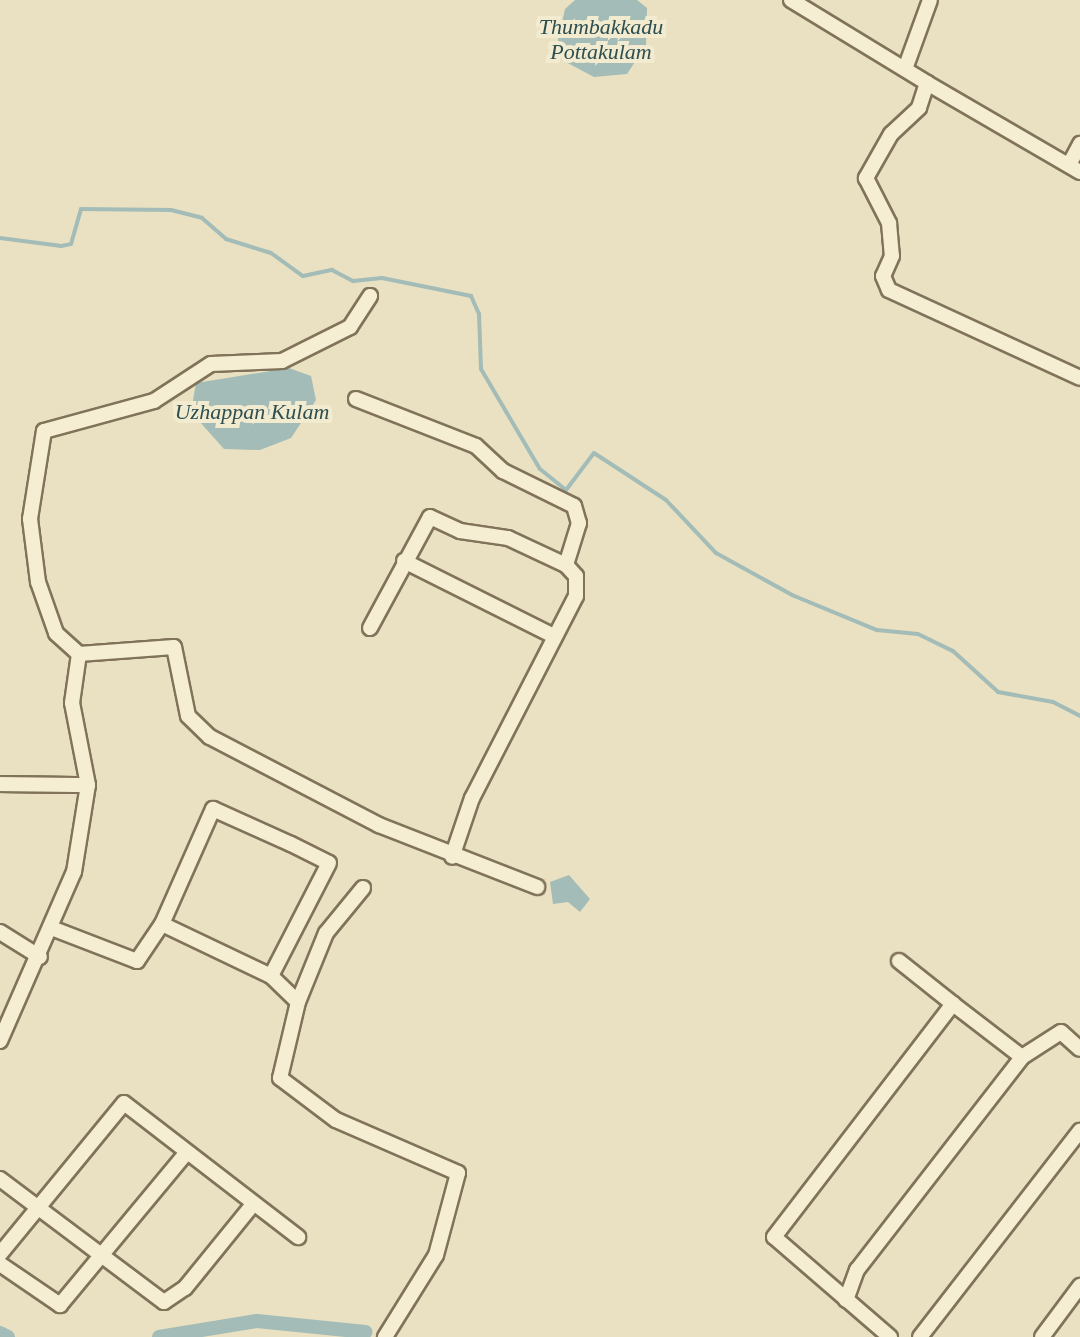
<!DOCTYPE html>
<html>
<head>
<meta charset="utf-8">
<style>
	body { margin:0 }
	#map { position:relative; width:1080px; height:1337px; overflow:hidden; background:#e9e1c1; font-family:"Times New Roman",serif }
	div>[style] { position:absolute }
	.water>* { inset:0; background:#a3bcb7 }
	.stream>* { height:4px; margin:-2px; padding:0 2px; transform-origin:2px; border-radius:2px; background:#a3bcb7 }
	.canal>* { height:14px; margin:-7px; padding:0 7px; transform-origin:7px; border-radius:7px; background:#a3bcb7 }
	.roads { filter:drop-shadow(2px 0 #81735a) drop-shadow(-2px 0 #81735a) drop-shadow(0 2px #81735a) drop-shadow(0 -2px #81735a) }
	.street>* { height:14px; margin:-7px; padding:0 7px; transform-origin:7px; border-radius:7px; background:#f5eed3 }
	span { translate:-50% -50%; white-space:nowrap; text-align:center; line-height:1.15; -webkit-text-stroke:8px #f2ebcf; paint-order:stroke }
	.water-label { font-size:22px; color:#2d4f51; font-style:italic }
</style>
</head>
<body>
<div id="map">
	<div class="water">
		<div style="clip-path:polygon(575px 0,637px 0,647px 8px,646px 45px,627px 74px,594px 77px,562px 60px,556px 49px,565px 9px)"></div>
		<div style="clip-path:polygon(289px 368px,311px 376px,316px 400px,291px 438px,260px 450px,224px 449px,191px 412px,196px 383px)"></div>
		<div style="clip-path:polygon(569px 875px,590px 899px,580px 912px,568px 902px,553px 904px,550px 882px)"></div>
	</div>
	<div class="stream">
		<div style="left:0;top:238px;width:62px;rotate:7.5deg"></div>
		<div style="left:61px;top:246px;width:10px;rotate:-11deg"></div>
		<div style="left:71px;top:244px;width:36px;rotate:-74deg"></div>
		<div style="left:81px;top:209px;width:90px;rotate:0.6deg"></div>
		<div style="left:171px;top:210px;width:32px;rotate:14deg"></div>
		<div style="left:202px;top:218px;width:32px;rotate:41deg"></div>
		<div style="left:226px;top:239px;width:47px;rotate:17.3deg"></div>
		<div style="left:271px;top:253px;width:39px;rotate:36deg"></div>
		<div style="left:303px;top:276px;width:30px;rotate:-12deg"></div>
		<div style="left:332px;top:270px;width:24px;rotate:28deg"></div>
		<div style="left:353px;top:281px;width:29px;rotate:-6deg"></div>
		<div style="left:382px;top:278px;width:91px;rotate:11.4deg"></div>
		<div style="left:471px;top:296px;width:20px;rotate:66deg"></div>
		<div style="left:479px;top:314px;width:55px;rotate:87.9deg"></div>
		<div style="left:481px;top:369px;width:116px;rotate:59.5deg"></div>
		<div style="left:540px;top:469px;width:33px;rotate:39deg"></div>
		<div style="left:566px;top:490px;width:46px;rotate:-52.9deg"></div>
		<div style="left:594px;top:453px;width:86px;rotate:33.1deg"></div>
		<div style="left:666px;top:500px;width:73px;rotate:46.7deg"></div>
		<div style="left:716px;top:553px;width:87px;rotate:28.9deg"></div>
		<div style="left:792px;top:595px;width:92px;rotate:22.4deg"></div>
		<div style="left:877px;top:630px;width:41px;rotate:5.6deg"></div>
		<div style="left:918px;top:634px;width:39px;rotate:26deg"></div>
		<div style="left:953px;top:651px;width:61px;rotate:42.3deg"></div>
		<div style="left:998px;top:692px;width:56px;rotate:10.3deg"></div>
		<div style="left:1053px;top:702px;width:30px;rotate:27deg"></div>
	</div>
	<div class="canal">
		<div style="left:0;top:1333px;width:9px;rotate:27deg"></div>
		<div style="left:159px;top:1337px;width:99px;rotate:-9.3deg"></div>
		<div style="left:257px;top:1321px;width:109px;rotate:5.8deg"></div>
	</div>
	<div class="roads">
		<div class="street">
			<div style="left:791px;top:0;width:159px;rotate:31.4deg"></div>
			<div style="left:927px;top:83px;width:26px;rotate:108deg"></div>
			<div style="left:919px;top:108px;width:38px;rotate:137deg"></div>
			<div style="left:891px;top:134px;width:51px;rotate:119.6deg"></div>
			<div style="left:866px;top:178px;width:51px;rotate:62.9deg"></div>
			<div style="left:889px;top:223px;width:33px;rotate:85deg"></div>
			<div style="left:892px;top:256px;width:22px;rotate:114deg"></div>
			<div style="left:883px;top:276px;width:15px;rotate:67deg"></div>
			<div style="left:889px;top:290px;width:210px;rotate:24.7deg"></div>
			<div style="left:905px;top:69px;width:73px;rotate:-70.1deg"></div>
			<div style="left:927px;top:83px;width:177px;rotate:30.2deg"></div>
			<div style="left:1069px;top:165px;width:24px;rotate:-62deg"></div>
			<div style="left:356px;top:399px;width:129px;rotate:21.4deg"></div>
			<div style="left:476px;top:446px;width:37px;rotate:43deg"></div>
			<div style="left:503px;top:471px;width:79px;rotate:26.2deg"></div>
			<div style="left:574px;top:506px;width:18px;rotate:74deg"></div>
			<div style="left:579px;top:523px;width:44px;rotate:107.2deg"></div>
			<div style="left:566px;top:565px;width:15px;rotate:48deg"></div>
			<div style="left:576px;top:576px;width:20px;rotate:90deg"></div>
			<div style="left:576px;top:596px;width:227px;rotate:117.2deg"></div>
			<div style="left:472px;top:798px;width:62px;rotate:108.7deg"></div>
			<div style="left:404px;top:561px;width:168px;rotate:26.6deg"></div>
			<div style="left:370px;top:628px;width:126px;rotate:-61.6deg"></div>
			<div style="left:430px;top:517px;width:33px;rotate:25deg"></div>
			<div style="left:460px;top:531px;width:49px;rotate:8.3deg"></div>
			<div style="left:508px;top:538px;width:64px;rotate:25deg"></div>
			<div style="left:79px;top:654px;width:95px;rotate:-4.2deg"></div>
			<div style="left:174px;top:647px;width:70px;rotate:78.5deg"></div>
			<div style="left:188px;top:716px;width:30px;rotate:44deg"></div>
			<div style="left:210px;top:737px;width:191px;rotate:27.5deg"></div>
			<div style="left:379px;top:825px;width:170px;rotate:21.4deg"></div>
			<div style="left:0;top:784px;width:88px;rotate:0.7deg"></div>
			<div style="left:363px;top:888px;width:58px;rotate:129.4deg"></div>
			<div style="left:326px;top:933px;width:74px;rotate:112.1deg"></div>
			<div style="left:298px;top:1002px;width:78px;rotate:103.3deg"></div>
			<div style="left:280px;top:1078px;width:70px;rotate:36.9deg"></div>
			<div style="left:336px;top:1120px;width:133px;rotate:23.5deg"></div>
			<div style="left:458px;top:1173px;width:85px;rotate:105deg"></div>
			<div style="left:436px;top:1255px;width:97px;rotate:121.9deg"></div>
			<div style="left:162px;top:924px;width:126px;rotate:-66.1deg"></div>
			<div style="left:213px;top:809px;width:85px;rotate:24.2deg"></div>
			<div style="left:291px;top:844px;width:42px;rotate:26.6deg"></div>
			<div style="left:329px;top:863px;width:127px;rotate:117.2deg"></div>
			<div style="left:54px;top:929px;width:89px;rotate:21.1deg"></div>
			<div style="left:137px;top:961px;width:45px;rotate:-56deg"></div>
			<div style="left:162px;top:924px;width:121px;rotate:25.5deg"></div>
			<div style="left:271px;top:976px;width:37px;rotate:44deg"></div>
			<div style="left:0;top:932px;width:47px;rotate:32deg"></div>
			<div style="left:899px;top:961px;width:69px;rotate:38.5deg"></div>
			<div style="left:0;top:1041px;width:184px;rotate:-66.4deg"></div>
			<div style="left:74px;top:872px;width:88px;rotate:-80.9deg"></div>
			<div style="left:88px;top:785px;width:84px;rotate:-101deg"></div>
			<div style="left:72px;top:703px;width:49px;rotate:-81.9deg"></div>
			<div style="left:79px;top:654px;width:31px;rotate:-138deg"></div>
			<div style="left:56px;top:633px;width:54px;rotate:-109.4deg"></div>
			<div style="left:38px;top:582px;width:64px;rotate:-97.2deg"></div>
			<div style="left:30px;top:519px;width:89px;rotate:-81deg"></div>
			<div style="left:44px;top:431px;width:114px;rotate:-15.3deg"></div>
			<div style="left:154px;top:401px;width:68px;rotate:-33deg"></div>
			<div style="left:211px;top:364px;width:71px;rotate:-2.4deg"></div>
			<div style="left:282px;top:361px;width:76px;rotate:-26.6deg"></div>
			<div style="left:350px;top:327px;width:37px;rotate:-57deg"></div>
			<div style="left:0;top:1179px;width:205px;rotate:36.9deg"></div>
			<div style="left:164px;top:1302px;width:25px;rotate:-34deg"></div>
			<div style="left:185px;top:1288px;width:109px;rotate:-50.9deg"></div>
			<div style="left:0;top:1254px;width:195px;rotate:-50.6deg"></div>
			<div style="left:124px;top:1103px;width:220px;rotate:37.6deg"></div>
			<div style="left:0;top:1264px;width:73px;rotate:34.3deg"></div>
			<div style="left:60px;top:1305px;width:197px;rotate:-50.3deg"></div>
			<div style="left:846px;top:1300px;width:32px;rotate:-70deg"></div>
			<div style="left:857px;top:1270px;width:269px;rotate:-52.2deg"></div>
			<div style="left:890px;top:1337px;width:153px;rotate:-139.2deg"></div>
			<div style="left:774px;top:1237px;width:294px;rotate:-52.5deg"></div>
			<div style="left:953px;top:1004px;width:87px;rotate:37.5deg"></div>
			<div style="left:1022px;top:1057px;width:46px;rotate:-32.7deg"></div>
			<div style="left:1061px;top:1032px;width:25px;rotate:42deg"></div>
			<div style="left:920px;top:1337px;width:261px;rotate:-52.2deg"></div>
			<div style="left:1042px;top:1337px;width:64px;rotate:-53.3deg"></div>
		</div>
	</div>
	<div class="water-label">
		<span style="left:601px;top:39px">Thumbakkadu<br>Pottakulam</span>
		<span style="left:252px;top:412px">Uzhappan Kulam</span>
	</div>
</div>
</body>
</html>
